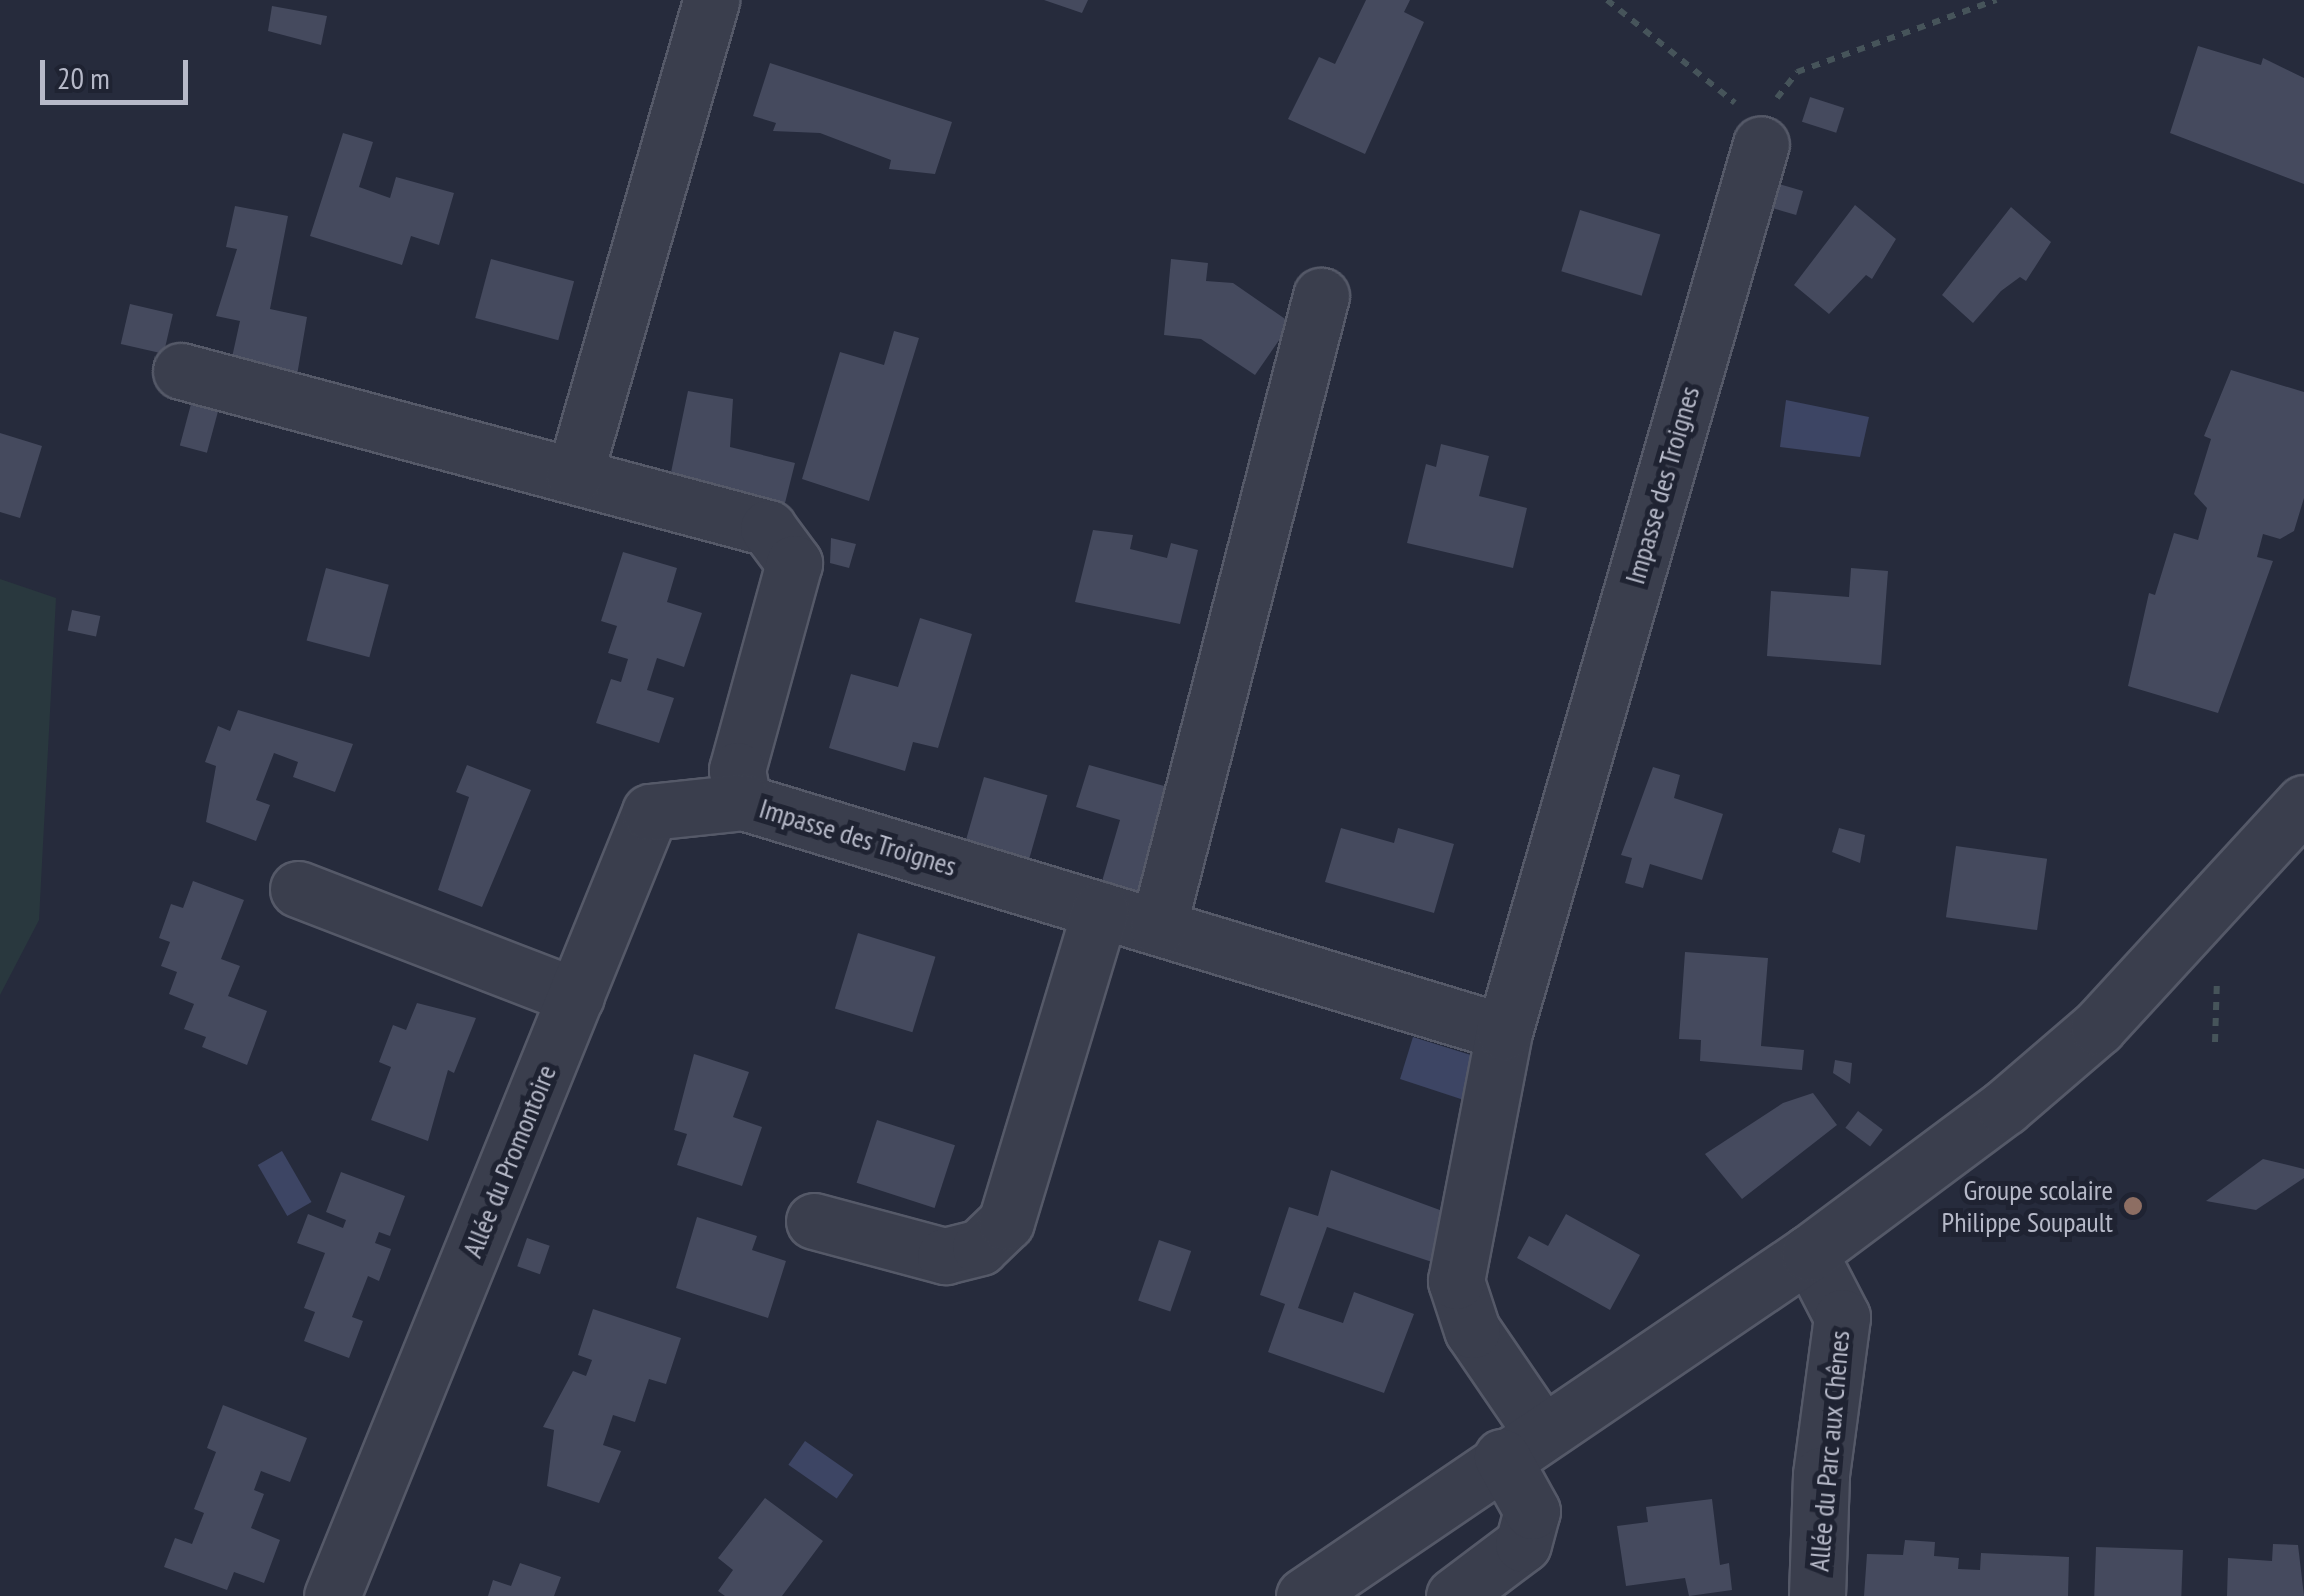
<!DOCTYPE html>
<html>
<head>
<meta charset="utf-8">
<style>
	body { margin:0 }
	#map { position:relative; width:2304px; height:1596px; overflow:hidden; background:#262b3c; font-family:"PT Sans Narrow",sans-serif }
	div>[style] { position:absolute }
	.green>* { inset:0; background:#29383e }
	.water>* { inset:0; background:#3d4564; transform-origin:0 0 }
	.building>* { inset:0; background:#454a5e; transform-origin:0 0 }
	.path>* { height:6px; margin-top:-3px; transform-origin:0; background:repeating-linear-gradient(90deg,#46545a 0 8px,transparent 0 16px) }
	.roads { filter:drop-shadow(2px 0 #555968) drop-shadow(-2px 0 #555968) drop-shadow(0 2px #555968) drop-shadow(0 -2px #555968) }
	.street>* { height:55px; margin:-27.5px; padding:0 27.5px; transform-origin:27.5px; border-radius:27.5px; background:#3a3e4d }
	.dots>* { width:28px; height:28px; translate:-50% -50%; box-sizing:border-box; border:5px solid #1f2332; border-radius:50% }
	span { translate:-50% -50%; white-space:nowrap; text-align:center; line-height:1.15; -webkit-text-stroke:10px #1f2332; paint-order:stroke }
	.street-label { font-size:28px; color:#b6b9c8 }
	.poi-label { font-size:28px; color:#b6b9c8 }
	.right { translate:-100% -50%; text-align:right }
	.scale { position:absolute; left:40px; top:60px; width:148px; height:45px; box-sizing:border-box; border:5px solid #b6b9c8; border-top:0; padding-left:12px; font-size:30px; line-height:35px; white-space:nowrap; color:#b6b9c8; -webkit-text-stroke:8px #1f2332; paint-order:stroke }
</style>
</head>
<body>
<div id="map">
	<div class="green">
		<div style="clip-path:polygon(0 579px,56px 598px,39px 920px,0 995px)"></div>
	</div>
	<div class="water">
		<div style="clip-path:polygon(1786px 400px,1869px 417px,1860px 457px,1780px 447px)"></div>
		<div style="clip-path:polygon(1413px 1037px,1474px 1056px,1476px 1104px,1400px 1079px)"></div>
		<div style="left:282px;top:1151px;width:59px;height:28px;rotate:60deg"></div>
		<div style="left:805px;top:1441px;width:59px;height:29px;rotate:35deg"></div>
	</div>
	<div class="building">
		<div style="clip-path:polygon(1044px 0,1088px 0,1082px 13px)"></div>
		<div style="clip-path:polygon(1366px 0,1410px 0,1404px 12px,1424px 22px,1365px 154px,1288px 119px,1319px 57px,1335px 64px)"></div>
		<div style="clip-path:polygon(272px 6px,327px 16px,321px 45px,268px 31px)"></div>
		<div style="clip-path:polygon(2198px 46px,2261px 65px,2263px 58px,2304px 78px,2304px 184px,2170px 133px)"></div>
		<div style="clip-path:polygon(770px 63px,952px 122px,935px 174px,889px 169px,891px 160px,820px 133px,773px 131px,776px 123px,753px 116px)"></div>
		<div style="left:1810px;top:97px;width:36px;height:26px;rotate:18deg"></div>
		<div style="clip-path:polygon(343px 133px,373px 142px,359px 187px,390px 198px,396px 177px,454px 193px,439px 245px,411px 236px,402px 265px,310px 236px)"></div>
		<div style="left:1779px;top:184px;width:25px;height:25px;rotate:16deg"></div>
		<div style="clip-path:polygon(1855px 205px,1896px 239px,1872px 279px,1866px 275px,1829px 314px,1794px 285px)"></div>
		<div style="clip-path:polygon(235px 206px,288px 216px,270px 309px,307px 317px,295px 387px,229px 371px,240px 321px,216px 316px,237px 249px,226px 247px)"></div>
		<div style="clip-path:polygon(2011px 207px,2051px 242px,2026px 281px,2020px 277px,2001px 291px,1973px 323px,1942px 295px)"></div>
		<div style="left:1580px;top:210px;width:84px;height:64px;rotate:17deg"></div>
		<div style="left:491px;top:259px;width:86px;height:61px;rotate:15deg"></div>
		<div style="clip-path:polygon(1171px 259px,1208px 263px,1206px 281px,1233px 283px,1291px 323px,1255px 375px,1201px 339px,1164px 335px)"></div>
		<div style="left:130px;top:304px;width:44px;height:41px;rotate:13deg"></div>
		<div style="clip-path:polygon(894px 331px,919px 338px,869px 501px,802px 479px,840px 352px,884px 365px)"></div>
		<div style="clip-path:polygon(2231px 370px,2304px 392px,2304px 498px,2294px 531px,2280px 539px,2263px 534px,2257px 557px,2273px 561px,2218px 713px,2128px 686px,2149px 593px,2155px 595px,2174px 533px,2198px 540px,2207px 508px,2194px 494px,2211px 439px,2204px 436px)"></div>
		<div style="clip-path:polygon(688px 391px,733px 399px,730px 447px,795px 463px,783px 511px,669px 482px)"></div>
		<div style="left:191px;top:404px;width:28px;height:43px;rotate:15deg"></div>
		<div style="clip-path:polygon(0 433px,42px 446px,20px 518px,0 512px)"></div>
		<div style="clip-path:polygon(1441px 444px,1489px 456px,1479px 496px,1527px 508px,1513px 568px,1407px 543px,1426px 464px,1436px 467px)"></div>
		<div style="clip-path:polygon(1093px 530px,1133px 535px,1130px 549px,1167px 558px,1171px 543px,1198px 550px,1180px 624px,1075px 602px)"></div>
		<div style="clip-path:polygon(831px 538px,856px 544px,849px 568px,830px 563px)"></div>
		<div style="clip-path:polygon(623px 552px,677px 568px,667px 602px,702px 613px,684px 667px,657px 658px,647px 690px,674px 698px,659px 743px,596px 723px,611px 679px,621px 682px,628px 659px,608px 653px,617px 626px,601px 621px)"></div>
		<div style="left:326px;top:568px;width:65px;height:75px;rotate:15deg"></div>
		<div style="clip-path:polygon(1851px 568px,1888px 571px,1881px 665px,1767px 656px,1771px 591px,1849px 597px)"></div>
		<div style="left:72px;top:610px;width:29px;height:21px;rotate:12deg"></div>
		<div style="clip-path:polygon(920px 618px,972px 634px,938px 748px,913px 742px,905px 771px,829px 748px,851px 674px,898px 687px)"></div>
		<div style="clip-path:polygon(238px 710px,353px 744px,335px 792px,293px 777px,298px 762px,274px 753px,256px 800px,270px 805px,256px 841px,206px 822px,216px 766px,205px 762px,218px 726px,230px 731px)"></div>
		<div style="clip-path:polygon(467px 765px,531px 790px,482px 907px,438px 890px,469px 797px,456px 792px)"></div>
		<div style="clip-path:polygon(1089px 765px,1175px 789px,1141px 907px,1098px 895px,1120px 820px,1076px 807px)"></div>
		<div style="clip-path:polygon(1653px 767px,1680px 775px,1674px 798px,1723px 814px,1702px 880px,1650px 864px,1643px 888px,1625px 883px,1632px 858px,1621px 855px)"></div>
		<div style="left:984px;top:777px;width:66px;height:78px;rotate:16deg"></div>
		<div style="clip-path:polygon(1341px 828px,1394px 843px,1398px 828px,1454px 844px,1434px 913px,1325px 882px)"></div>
		<div style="clip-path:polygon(1839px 828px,1865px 835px,1860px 863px,1832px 852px)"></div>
		<div style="left:1956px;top:846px;width:92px;height:72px;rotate:8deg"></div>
		<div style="clip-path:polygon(193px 881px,244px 900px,221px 959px,240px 966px,228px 996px,267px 1011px,247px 1065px,202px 1047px,206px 1037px,184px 1029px,194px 1004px,169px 994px,177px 972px,161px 966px,170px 942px,159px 938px,171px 904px,183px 908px)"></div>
		<div style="left:858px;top:933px;width:81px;height:79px;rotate:17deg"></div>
		<div style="clip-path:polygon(1685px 952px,1768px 958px,1761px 1046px,1804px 1050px,1802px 1070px,1700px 1061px,1701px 1040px,1679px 1039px)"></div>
		<div style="clip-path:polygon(417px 1003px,476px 1018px,454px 1073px,448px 1070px,428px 1141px,371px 1120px,391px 1067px,379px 1062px,393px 1025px,406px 1030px)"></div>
		<div style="clip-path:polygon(694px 1054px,749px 1072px,733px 1117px,762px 1127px,742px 1186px,677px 1165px,687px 1134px,674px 1130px)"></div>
		<div style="clip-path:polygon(1835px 1060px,1852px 1063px,1850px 1084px,1833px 1073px)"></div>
		<div style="clip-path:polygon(1813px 1093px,1837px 1125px,1742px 1199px,1705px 1154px,1783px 1103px)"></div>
		<div style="left:1858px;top:1111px;width:31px;height:21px;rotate:37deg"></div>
		<div style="left:877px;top:1120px;width:82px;height:66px;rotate:18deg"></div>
		<div style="clip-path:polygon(2263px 1159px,2304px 1169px,2304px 1178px,2256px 1210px,2206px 1201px)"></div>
		<div style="clip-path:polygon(1331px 1170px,1448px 1213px,1432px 1262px,1327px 1227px,1298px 1308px,1343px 1323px,1354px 1292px,1414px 1314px,1384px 1393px,1268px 1352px,1285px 1304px,1260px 1295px,1289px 1207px,1318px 1216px)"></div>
		<div style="clip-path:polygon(341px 1172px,405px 1196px,390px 1236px,379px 1232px,375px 1243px,391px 1249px,379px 1281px,368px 1276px,352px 1317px,363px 1321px,349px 1358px,304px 1341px,315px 1312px,304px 1308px,325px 1253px,297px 1243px,308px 1214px,343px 1228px,346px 1220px,326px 1212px)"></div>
		<div style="clip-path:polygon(1566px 1214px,1640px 1255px,1610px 1310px,1517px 1258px,1529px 1236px,1548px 1246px)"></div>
		<div style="clip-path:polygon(697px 1217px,757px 1236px,752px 1250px,786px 1261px,768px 1318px,676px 1288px)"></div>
		<div style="left:527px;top:1238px;width:24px;height:30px;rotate:19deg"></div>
		<div style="left:1159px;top:1240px;width:34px;height:64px;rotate:19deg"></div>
		<div style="clip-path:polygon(593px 1309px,681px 1338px,666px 1384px,649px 1379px,635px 1422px,613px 1415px,603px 1445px,621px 1451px,599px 1503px,547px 1486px,554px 1430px,543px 1427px,573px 1371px,586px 1376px,592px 1360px,578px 1355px)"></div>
		<div style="clip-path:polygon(223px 1405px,307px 1438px,290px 1482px,261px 1471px,254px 1490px,264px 1494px,251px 1528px,280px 1540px,264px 1583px,234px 1572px,227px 1590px,164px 1567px,175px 1538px,192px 1544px,204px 1513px,194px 1509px,216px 1452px,207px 1448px)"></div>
		<div style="clip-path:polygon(765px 1498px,823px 1541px,782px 1596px,725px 1596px,718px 1591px,733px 1570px,718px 1558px)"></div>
		<div style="clip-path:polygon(1712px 1499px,1720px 1565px,1729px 1563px,1732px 1590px,1689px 1596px,1685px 1578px,1626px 1586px,1617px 1526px,1648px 1522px,1646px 1507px)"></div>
		<div style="clip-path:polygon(1905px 1540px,1935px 1542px,1934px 1556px,1959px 1558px,1958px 1569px,1980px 1570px,1981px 1553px,2069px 1557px,2068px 1596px,1864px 1596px,1867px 1554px,1903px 1555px)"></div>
		<div style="clip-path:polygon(2273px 1544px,2298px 1545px,2304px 1596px,2227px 1596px,2228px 1558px,2272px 1561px)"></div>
		<div style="left:2096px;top:1547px;width:87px;height:49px;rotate:2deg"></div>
		<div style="clip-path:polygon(520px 1563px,561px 1577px,554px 1596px,488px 1596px,493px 1580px,511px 1586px)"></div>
	</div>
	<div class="path">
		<div style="left:1607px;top:0;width:164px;rotate:38.8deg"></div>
		<div style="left:1777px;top:98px;width:33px;rotate:-52deg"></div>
		<div style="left:1797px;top:72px;width:212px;rotate:-19.9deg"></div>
		<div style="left:2215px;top:1042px;width:64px;rotate:-88.2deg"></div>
	</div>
	<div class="roads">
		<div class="street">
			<div style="left:181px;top:371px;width:608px;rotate:14.97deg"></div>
			<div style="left:768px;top:528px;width:44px;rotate:53.4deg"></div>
			<div style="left:794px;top:563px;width:215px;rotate:105.4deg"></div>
			<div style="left:737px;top:770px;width:33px;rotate:79deg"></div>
			<div style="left:743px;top:802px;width:795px;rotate:16.82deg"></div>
			<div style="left:574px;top:476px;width:495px;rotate:-73.9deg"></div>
			<div style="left:298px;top:889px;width:298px;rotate:21.1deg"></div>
			<div style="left:1158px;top:927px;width:652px;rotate:-75.52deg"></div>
			<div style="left:814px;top:1221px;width:136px;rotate:15deg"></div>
			<div style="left:945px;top:1256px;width:36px;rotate:-14deg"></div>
			<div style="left:980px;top:1247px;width:36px;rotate:-44deg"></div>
			<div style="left:1006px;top:1222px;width:326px;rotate:-73.2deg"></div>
			<div style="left:1809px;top:1253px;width:72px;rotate:62.7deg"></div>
			<div style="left:1842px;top:1317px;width:159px;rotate:97.6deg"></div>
			<div style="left:1821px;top:1475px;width:121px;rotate:91.9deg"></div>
			<div style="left:1541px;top:1431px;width:122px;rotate:-124.3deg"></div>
			<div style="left:1472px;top:1330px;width:52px;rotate:-108.1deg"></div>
			<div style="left:1456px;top:1281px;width:254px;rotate:-79.1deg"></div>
			<div style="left:1504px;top:1032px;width:924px;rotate:-73.86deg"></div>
			<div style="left:332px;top:1596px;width:846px;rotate:-67.92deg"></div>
			<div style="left:650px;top:812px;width:94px;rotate:-6.1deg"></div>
			<div style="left:1304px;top:1596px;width:610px;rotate:-34.18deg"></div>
			<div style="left:1809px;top:1253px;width:244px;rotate:-36.7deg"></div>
			<div style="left:2005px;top:1107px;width:123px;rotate:-40.7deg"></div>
			<div style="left:2098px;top:1027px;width:304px;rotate:-47.4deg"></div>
			<div style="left:1454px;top:1596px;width:86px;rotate:-37deg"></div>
			<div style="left:1523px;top:1544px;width:34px;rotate:-75deg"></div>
			<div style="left:1532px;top:1511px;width:62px;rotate:-119.1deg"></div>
		</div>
	</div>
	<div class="dots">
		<div style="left:2133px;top:1206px;background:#8d6e63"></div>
	</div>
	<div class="street-label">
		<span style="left:1662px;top:485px;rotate:-74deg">Impasse des Troignes</span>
		<span style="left:858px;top:837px;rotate:17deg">Impasse des Troignes</span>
		<span style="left:509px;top:1161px;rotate:-68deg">Allée du Promontoire</span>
		<span style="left:1829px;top:1451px;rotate:-85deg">Allée du Parc aux Chênes</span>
	</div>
	<div class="poi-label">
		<span class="right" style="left:2113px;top:1206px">Groupe scolaire<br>Philippe Soupault</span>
	</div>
	<div class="scale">20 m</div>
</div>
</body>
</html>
